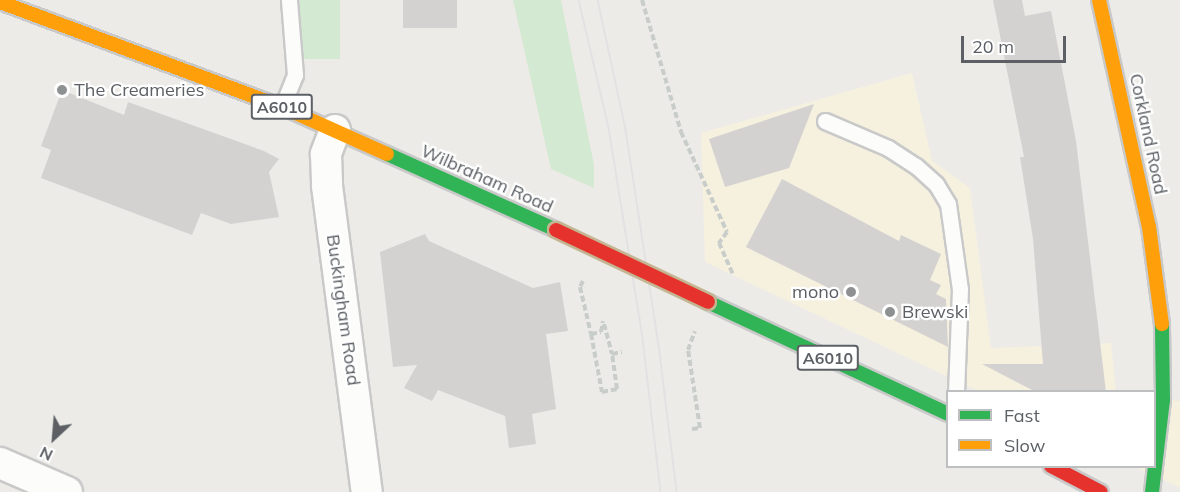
<!DOCTYPE html>
<html>
<head>
<meta charset="utf-8">
<style>
	body { margin:0 }
	#map { position:relative; width:1180px; height:492px; overflow:hidden; background:#ecebe7; font-family:Mulish,sans-serif }
	div>[style] { position:absolute }
	.commercial>* { inset:0; background:#f6f1df }
	.green>* { inset:0; background:#d4e9d2; transform-origin:0 0 }
	.building>* { inset:0; background:#d3d2d0; transform-origin:0 0 }
	.path>* { height:4px; margin-top:-2px; transform-origin:0; background:repeating-linear-gradient(90deg,#c8cdca 0 6px,transparent 0 9px) }
	.roads { filter:drop-shadow(2px 0 #c9c9c9) drop-shadow(-2px 0 #c9c9c9) drop-shadow(0 2px #c9c9c9) drop-shadow(0 -2px #c9c9c9) }
	.lane>* { height:15px; margin:-7.5px; padding:0 7.5px; transform-origin:7.5px; border-radius:7.5px; background:#fcfcfb }
	.street>* { height:30px; margin:-15px; padding:0 15px; transform-origin:15px; border-radius:15px; background:#fcfcfb }
	.fast>* { height:14px; margin:-7px; padding:0 7px; transform-origin:7px; border-radius:7px; background:#30b455 }
	.slow>* { height:14px; margin:-7px; padding:0 7px; transform-origin:7px; border-radius:7px; background:#ff9f0a }
	.jam>* { height:14px; margin:-7px; padding:0 7px; transform-origin:7px; border-radius:7px; background:#e5322d }
	.tram>* { height:1.5px; margin:-0.75px; padding:0 0.75px; transform-origin:0.75px; border-radius:0.75px; background:#e3e2e2 }
	.bridges { filter:drop-shadow(2px 0 #c4b593) drop-shadow(-2px 0 #c4b593) drop-shadow(0 2px #c4b593) drop-shadow(0 -2px #c4b593) }
	.jam-bridge>* { height:14px; margin:-7px; padding:0 7px; transform-origin:7px; border-radius:7px; background:#e5322d }
	.dots>* { width:16px; height:16px; translate:-50% -50%; box-sizing:border-box; border:3px solid #fff; border-radius:50% }
	span { translate:-50% -50%; white-space:nowrap; text-align:center; line-height:1.15; -webkit-text-stroke:4.5px #fff; paint-order:stroke }
	.shield-label span { padding:2px 4px; background:#fff; border:2px solid; border-radius:4px; -webkit-text-stroke-width:0 }
	.shield-label { font-size:16px; color:#5c6065; font-weight:700 }
	.poi-label { font-size:18px; color:#5c6065 }
	.left { translate:0 -50%; text-align:left }
	.right { translate:-100% -50%; text-align:right }
	.street-label { font-size:18px; color:#5c6065 }
	.legend { position:absolute; left:946px; top:390px; width:210px; height:78px; box-sizing:border-box; background:#fff; border:2px solid #bebfc1; margin:0; padding:8px 10px; list-style:none; font-size:18px; color:#5c6065 }
	.legend li { display:flex; align-items:center; gap:12px; height:30px }
	.legend b { width:30px; border:2px solid #bebfc1 }
	.north { position:absolute; left:24px; top:408px; width:60px; height:60px; -webkit-text-stroke:4px #fff; paint-order:stroke; rotate:206deg; font-size:16px; font-weight:700; line-height:24px; text-align:center; color:#5c6065 }
	.north::after { content:''; display:block; margin:auto; width:21px; height:27px; background:#5c6065; clip-path:polygon(50% 0,100% 100%,50% 72%,0 100%) }
	.scale { position:absolute; left:961px; top:36px; width:105px; height:27px; box-sizing:border-box; border:3px solid #5c6065; border-top:0; padding-left:8px; font-size:18px; line-height:21px; white-space:nowrap; color:#5c6065; -webkit-text-stroke:4px #fff; paint-order:stroke }
</style>
</head>
<body>
<div id="map">
	<div class="commercial">
		<div style="clip-path:polygon(912px 73px,932px 161px,970px 188px,991px 348px,1111px 343px,1116px 391px,978px 391px,705px 262px,701px 133px)"></div>
		<div style="clip-path:polygon(1155px 399px,1180px 401px,1180px 488px,1136px 467px,1154px 466px)"></div>
	</div>
	<div class="green">
		<div style="left:297px;top:0;width:43px;height:59px"></div>
		<div style="clip-path:polygon(513px 0,561px 0,594px 165px,594px 188px,551px 169px)"></div>
	</div>
	<div class="building">
		<div style="left:403px;top:0;width:54px;height:28px"></div>
		<div style="clip-path:polygon(993px 0,1022px 0,1025px 16px,1051px 11px,1076px 141px,1106px 392px,1036px 392px,982px 364px,1043px 364px,1033px 239px,1020px 157px,1024px 157px)"></div>
		<div style="clip-path:polygon(62px 90px,124px 115px,128px 102px,264px 151px,279px 159px,269px 172px,279px 217px,231px 224px,201px 213px,192px 235px,41px 178px,51px 150px,41px 146px)"></div>
		<div style="clip-path:polygon(814px 104px,789px 168px,725px 187px,709px 139px)"></div>
		<div style="clip-path:polygon(782px 179px,899px 241px,901px 235px,941px 254px,930px 280px,941px 285px,936px 294px,946px 299px,948px 347px,746px 247px)"></div>
		<div style="clip-path:polygon(425px 234px,429px 241px,533px 288px,560px 282px,568px 331px,546px 334px,556px 409px,532px 414px,536px 444px,509px 448px,505px 416px,438px 390px,432px 401px,404px 388px,417px 365px,393px 367px,380px 252px)"></div>
	</div>
	<div class="path">
		<div style="left:642px;top:0;width:138px;rotate:73.5deg"></div>
		<div style="left:681px;top:132px;width:110px;rotate:65.3deg"></div>
		<div style="left:727px;top:232px;width:14px;rotate:126deg"></div>
		<div style="left:719px;top:243px;width:35px;rotate:66deg"></div>
		<div style="left:583px;top:281px;width:7px;rotate:117deg"></div>
		<div style="left:580px;top:287px;width:48px;rotate:76.8deg"></div>
		<div style="left:591px;top:334px;width:10px;rotate:-11deg"></div>
		<div style="left:601px;top:332px;width:11px;rotate:-80deg"></div>
		<div style="left:604px;top:324px;width:31px;rotate:75deg"></div>
		<div style="left:612px;top:354px;width:10px;rotate:-11deg"></div>
		<div style="left:591px;top:334px;width:59px;rotate:79.3deg"></div>
		<div style="left:602px;top:392px;width:15px;rotate:-11deg"></div>
		<div style="left:617px;top:389px;width:35px;rotate:-98deg"></div>
		<div style="left:692px;top:429px;width:8px;rotate:-7deg"></div>
		<div style="left:700px;top:428px;width:79px;rotate:-98.7deg"></div>
		<div style="left:688px;top:350px;width:20px;rotate:-70deg"></div>
	</div>
	<div class="roads">
		<div class="lane">
			<div style="left:282px;top:107px;width:35px;rotate:-68deg"></div>
			<div style="left:295px;top:75px;width:75px;rotate:-94.6deg"></div>
			<div style="left:825px;top:121px;width:69px;rotate:23.2deg"></div>
			<div style="left:888px;top:148px;width:33px;rotate:33deg"></div>
			<div style="left:916px;top:166px;width:27px;rotate:42deg"></div>
			<div style="left:936px;top:184px;width:23px;rotate:59deg"></div>
			<div style="left:948px;top:204px;width:86px;rotate:82deg"></div>
			<div style="left:960px;top:289px;width:103px;rotate:92.2deg"></div>
		</div>
		<div class="street">
			<div style="left:335px;top:130px;width:26px;rotate:111deg"></div>
			<div style="left:326px;top:154px;width:32px;rotate:88deg"></div>
			<div style="left:327px;top:186px;width:309px;rotate:82.6deg"></div>
			<div style="left:0;top:463px;width:73px;rotate:23.4deg"></div>
		</div>
		<div class="fast">
			<div style="left:387px;top:154px;width:185px;rotate:24.2deg"></div>
			<div style="left:708px;top:302px;width:265px;rotate:25deg"></div>
			<div style="left:1152px;top:492px;width:93px;rotate:-83.2deg"></div>
			<div style="left:1163px;top:400px;width:76px;rotate:-90.8deg"></div>
		</div>
		<div class="slow">
			<div style="left:1099px;top:0;width:232px;rotate:77.6deg"></div>
			<div style="left:1149px;top:227px;width:98px;rotate:82.4deg"></div>
			<div style="left:0;top:2px;width:301px;rotate:20.4deg"></div>
			<div style="left:282px;top:107px;width:115px;rotate:24.1deg"></div>
		</div>
		<div class="jam">
			<div style="left:1051px;top:466px;width:56px;rotate:27.5deg"></div>
		</div>
	</div>
	<div class="tram">
		<div style="left:579px;top:0;width:131px;rotate:76.8deg"></div>
		<div style="left:609px;top:128px;width:214px;rotate:80.8deg"></div>
		<div style="left:643px;top:339px;width:154px;rotate:83.3deg"></div>
		<div style="left:598px;top:0;width:133px;rotate:77.8deg"></div>
		<div style="left:626px;top:130px;width:218px;rotate:81.3deg"></div>
		<div style="left:659px;top:345px;width:148px;rotate:83deg"></div>
	</div>
	<div class="bridges">
		<div class="jam-bridge">
			<div style="left:556px;top:230px;width:168px;rotate:25.3deg"></div>
		</div>
	</div>
	<div class="dots">
		<div style="left:62px;top:90px;background:#8e9192"></div>
		<div style="left:851px;top:292px;background:#8e9192"></div>
		<div style="left:890px;top:312px;background:#8e9192"></div>
	</div>
	<div class="shield-label">
		<span style="left:282px;top:107px">A6010</span>
		<span style="left:828px;top:358px">A6010</span>
	</div>
	<div class="poi-label">
		<span class="left" style="left:74px;top:90px">The Creameries</span>
		<span class="right" style="left:839px;top:292px">mono</span>
		<span class="left" style="left:902px;top:312px">Brewski</span>
	</div>
	<div class="street-label">
		<span style="left:1148px;top:134px;rotate:78deg">Corkland Road</span>
		<span style="left:487px;top:179px;rotate:24deg">Wilbraham Road</span>
		<span style="left:343px;top:310px;rotate:82deg">Buckingham Road</span>
	</div>
	<ul class="legend">
	<li><b style="height:8px;background:#30b455"></b>Fast</li>
	<li><b style="height:8px;background:#ff9f0a"></b>Slow</li>
	</ul>
	<div class="north">N</div>
	<div class="scale">20 m</div>
</div>
</body>
</html>
